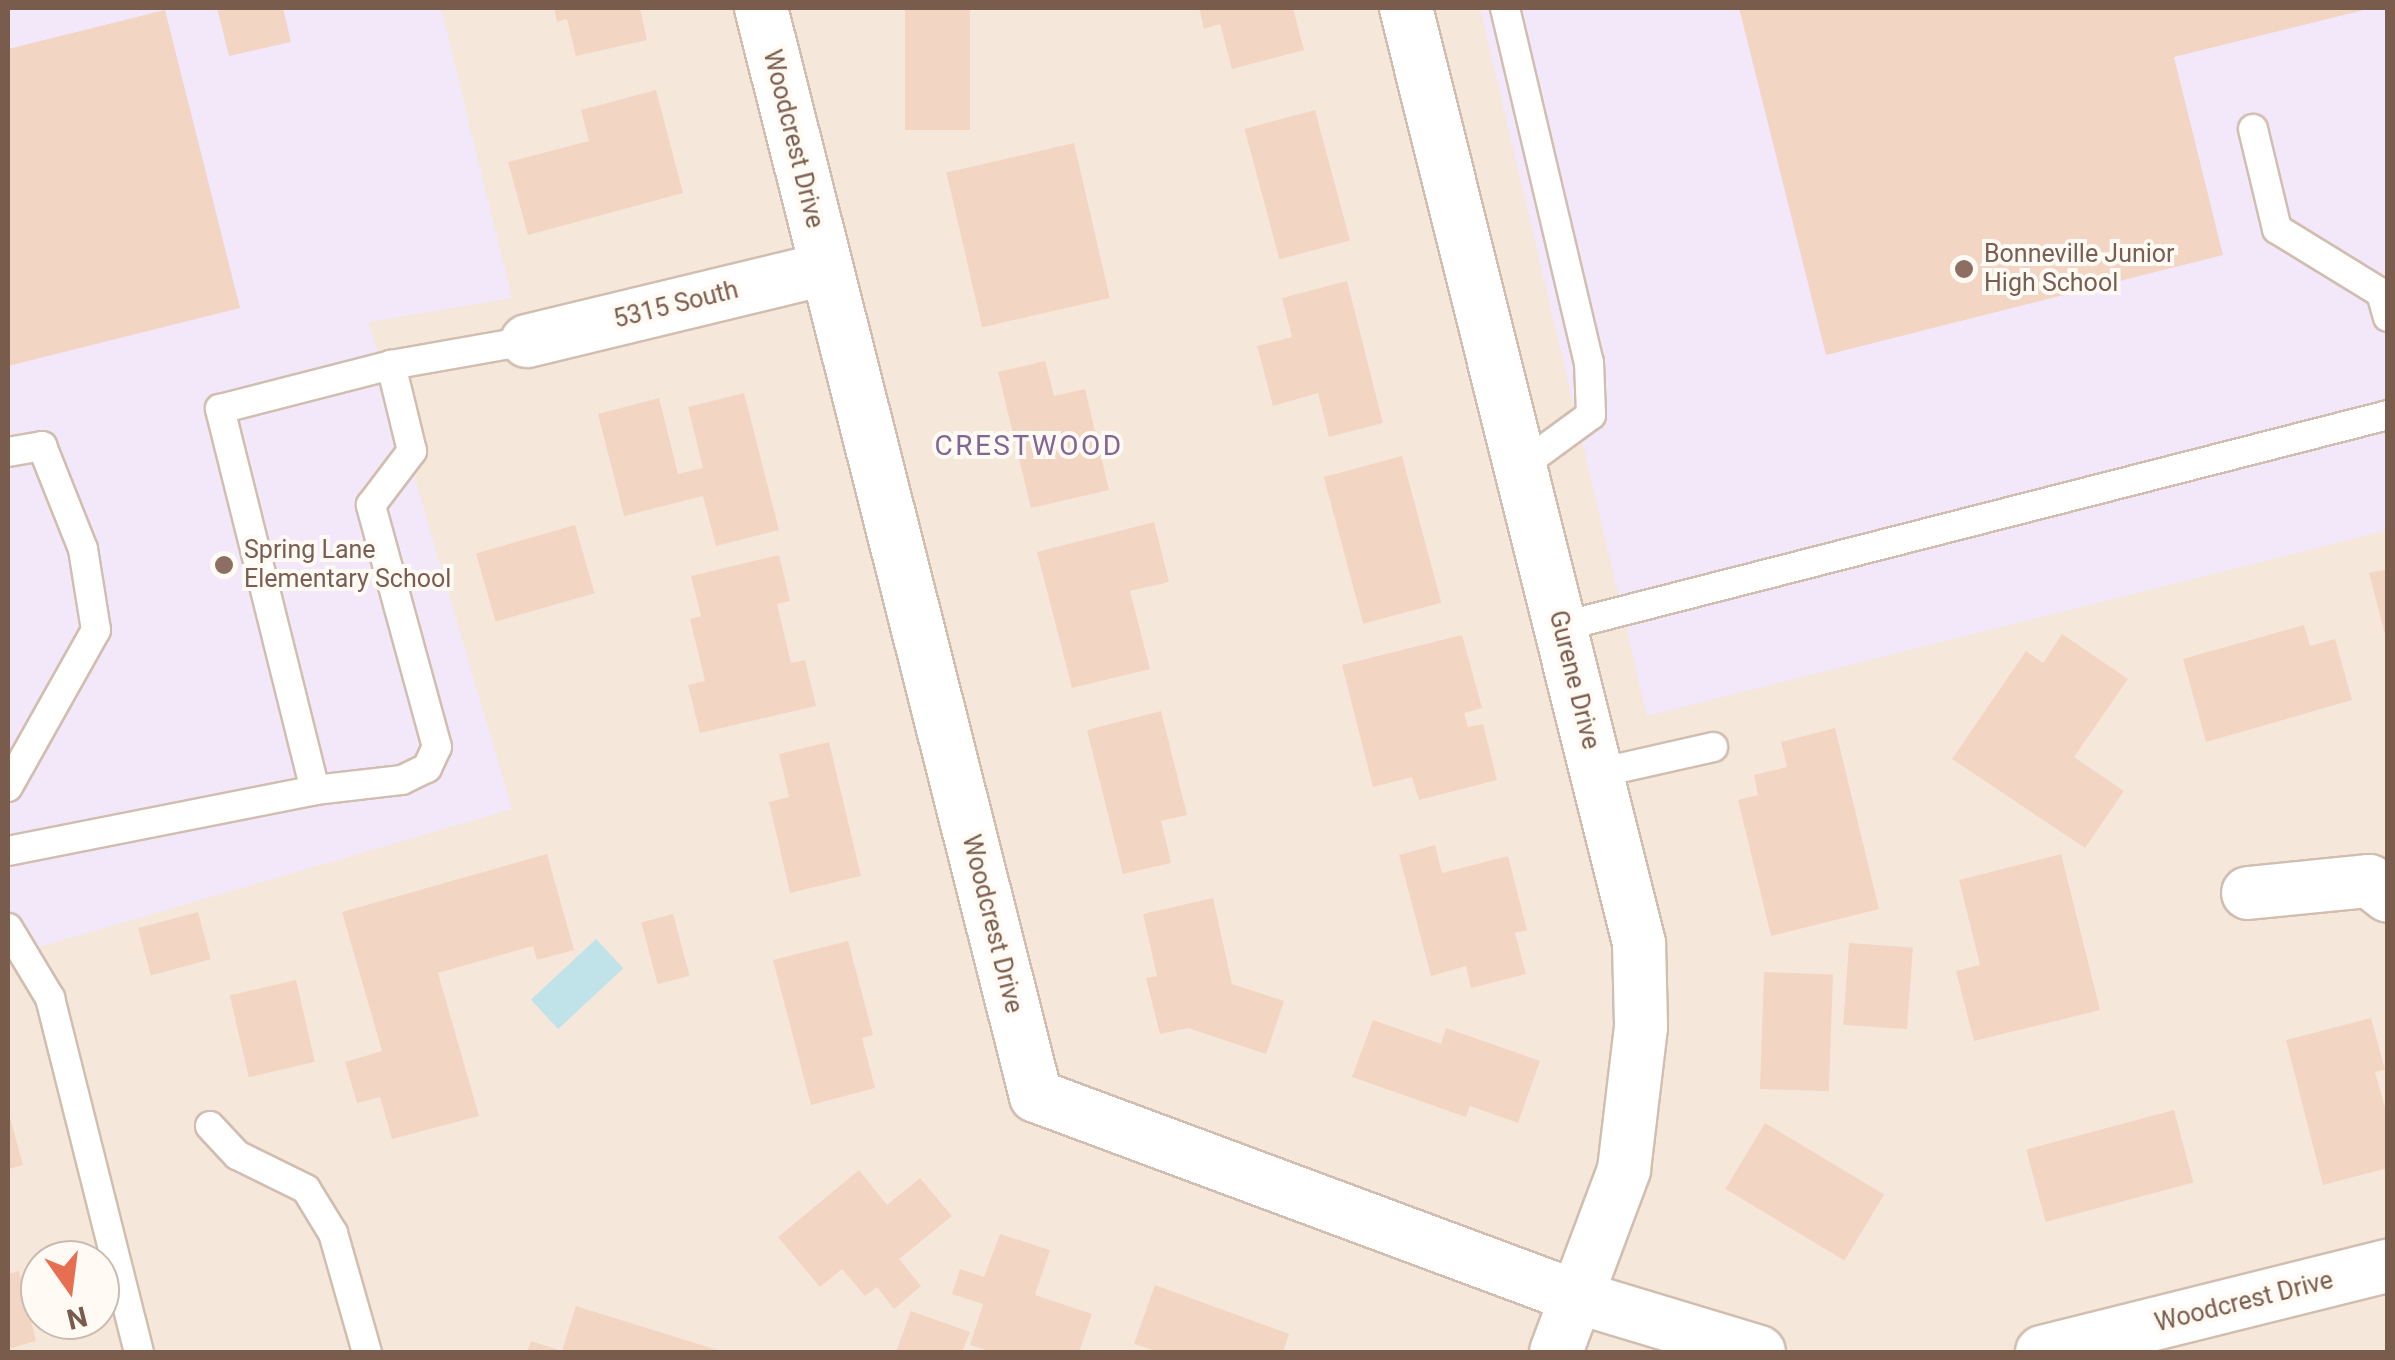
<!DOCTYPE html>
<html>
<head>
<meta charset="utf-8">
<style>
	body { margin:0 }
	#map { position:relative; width:2395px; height:1360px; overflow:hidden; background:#fdf6ec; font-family:Roboto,sans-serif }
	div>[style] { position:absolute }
	.residential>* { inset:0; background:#f5e8da }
	.education>* { inset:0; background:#f3e8fa }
	.water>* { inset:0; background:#bfe3e8; transform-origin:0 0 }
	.building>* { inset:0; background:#f3d5c3; transform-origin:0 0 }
	.roads { filter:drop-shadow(2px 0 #d1beb0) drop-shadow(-2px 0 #d1beb0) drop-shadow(0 2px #d1beb0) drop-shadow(0 -2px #d1beb0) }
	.lane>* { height:28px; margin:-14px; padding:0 14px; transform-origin:14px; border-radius:14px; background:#fff }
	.street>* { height:52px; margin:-26px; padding:0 26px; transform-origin:26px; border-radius:26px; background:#fff }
	.dots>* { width:28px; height:28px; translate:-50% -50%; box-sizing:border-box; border:5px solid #fffaf3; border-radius:50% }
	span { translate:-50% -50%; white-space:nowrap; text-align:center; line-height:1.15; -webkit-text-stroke:8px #fffaf3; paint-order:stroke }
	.street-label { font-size:25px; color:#7a5c4d }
	.education-label { font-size:25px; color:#785e54 }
	.left { translate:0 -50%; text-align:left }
	.neighbourhood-label { font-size:28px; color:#846695; letter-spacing:2.5px }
	.frame { position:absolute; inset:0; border:10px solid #7a5c4d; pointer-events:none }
	.north { position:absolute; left:20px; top:1240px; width:100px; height:100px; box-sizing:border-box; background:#fffaf3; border:2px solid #cabbb1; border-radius:50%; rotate:166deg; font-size:28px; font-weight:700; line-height:40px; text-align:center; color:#7a5c4d }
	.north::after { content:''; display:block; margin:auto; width:35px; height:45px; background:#e76f51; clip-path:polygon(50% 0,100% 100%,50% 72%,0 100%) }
</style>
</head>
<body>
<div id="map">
	<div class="residential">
		<div style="clip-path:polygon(evenodd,8px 8px,2387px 8px,2387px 1352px,8px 1352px,8px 8px,40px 1260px,100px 1260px,100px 1320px,40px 1320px,40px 1260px)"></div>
	</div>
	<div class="education">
		<div style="clip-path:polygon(8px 8px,441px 8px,512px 298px,369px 322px,512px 809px,8px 956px)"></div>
		<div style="clip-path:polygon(1480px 8px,2387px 8px,2387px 530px,1647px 716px)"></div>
	</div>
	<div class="water">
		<div style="left:596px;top:939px;width:40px;height:89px;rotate:47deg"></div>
	</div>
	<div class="building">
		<div style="clip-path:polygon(217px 8px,283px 8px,291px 42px,229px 56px)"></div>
		<div style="clip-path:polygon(554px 8px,640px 8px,647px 40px,576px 56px,567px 19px,557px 22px)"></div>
		<div style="left:905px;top:8px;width:65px;height:122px"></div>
		<div style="clip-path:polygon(1199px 8px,1293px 8px,1304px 50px,1232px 69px,1220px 24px,1204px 29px)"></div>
		<div style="clip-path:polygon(1739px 8px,2368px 8px,2368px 9px,2174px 57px,2223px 255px,1826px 355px)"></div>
		<div style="clip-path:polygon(165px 10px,240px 308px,8px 366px,8px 49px)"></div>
		<div style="clip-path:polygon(656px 90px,683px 193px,528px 235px,508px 162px,589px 141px,581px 110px)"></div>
		<div style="left:1315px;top:110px;width:135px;height:73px;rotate:75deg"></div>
		<div style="left:1074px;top:143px;width:159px;height:131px;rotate:77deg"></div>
		<div style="clip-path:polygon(1347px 281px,1383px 423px,1329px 437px,1318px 393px,1273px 406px,1257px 346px,1292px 337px,1282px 298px)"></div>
		<div style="clip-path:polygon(1045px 361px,1054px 396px,1085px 389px,1109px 490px,1031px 508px,998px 372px)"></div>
		<div style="clip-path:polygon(744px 393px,779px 530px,716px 546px,703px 496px,624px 516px,598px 414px,659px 398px,678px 474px,703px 468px,688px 407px)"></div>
		<div style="left:1402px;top:456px;width:152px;height:81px;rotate:75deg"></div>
		<div style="clip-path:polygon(1154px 522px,1169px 582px,1130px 591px,1150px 669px,1072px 688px,1037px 552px)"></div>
		<div style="left:575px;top:525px;width:71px;height:103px;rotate:74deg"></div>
		<div style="clip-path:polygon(779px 555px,790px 601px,777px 604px,791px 663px,805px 660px,816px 706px,700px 733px,688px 685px,705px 681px,690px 619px,701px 616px,691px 576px)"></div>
		<div style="clip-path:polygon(2388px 569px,2388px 638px,2386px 638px,2369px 573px)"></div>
		<div style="clip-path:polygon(2304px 625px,2310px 646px,2335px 639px,2352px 700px,2206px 742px,2183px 659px)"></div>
		<div style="clip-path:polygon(2062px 634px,2128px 679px,2074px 757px,2124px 791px,2085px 848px,1952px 759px,2026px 651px,2043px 663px)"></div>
		<div style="clip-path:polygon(1462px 635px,1482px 708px,1464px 713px,1468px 727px,1483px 724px,1497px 780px,1419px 800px,1412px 777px,1373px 787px,1342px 665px)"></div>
		<div style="clip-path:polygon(1161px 711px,1187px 815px,1161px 821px,1171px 863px,1123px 874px,1087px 730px)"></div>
		<div style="clip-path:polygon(1835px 728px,1879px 909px,1771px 936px,1738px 800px,1758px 795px,1754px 775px,1787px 767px,1781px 742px)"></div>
		<div style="clip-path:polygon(829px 742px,861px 876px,790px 893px,769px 802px,789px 797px,779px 754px)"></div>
		<div style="clip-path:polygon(1435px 845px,1442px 873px,1508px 856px,1527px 930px,1515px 933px,1526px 974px,1471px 988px,1466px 966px,1431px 976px,1399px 855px)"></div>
		<div style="clip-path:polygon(547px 854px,574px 950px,537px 960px,533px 946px,438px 973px,479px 1116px,392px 1139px,380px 1097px,357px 1103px,345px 1062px,382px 1051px,342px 912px)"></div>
		<div style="clip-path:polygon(2061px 854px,2100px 1010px,1974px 1041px,1956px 971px,1980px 965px,1959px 880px)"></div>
		<div style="clip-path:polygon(1213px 898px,1232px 984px,1284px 1001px,1266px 1054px,1188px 1028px,1160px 1034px,1146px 978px,1157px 976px,1143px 914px)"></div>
		<div style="left:198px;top:912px;width:49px;height:62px;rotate:75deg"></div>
		<div style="left:673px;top:914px;width:64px;height:33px;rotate:75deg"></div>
		<div style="clip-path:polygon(848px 941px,873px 1035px,862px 1038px,875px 1088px,811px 1105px,773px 960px)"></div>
		<div style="left:1849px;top:943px;width:64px;height:82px;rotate:4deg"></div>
		<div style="left:1764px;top:972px;width:69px;height:117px;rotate:2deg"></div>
		<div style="left:296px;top:980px;width:84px;height:68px;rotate:77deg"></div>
		<div style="clip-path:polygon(2371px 1018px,2385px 1070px,2375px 1072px,2388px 1118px,2388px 1168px,2323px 1185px,2286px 1040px)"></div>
		<div style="clip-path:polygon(1373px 1020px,1441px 1044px,1446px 1028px,1540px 1061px,1518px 1123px,1470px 1106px,1466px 1117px,1352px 1077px)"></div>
		<div style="clip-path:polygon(8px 1110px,23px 1165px,8px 1169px)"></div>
		<div style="left:2174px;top:1110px;width:75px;height:153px;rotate:75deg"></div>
		<div style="left:1765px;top:1123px;width:139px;height:77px;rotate:31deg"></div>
		<div style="clip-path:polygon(859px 1170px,887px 1205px,920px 1178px,952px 1216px,899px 1259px,921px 1286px,894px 1309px,877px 1287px,865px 1296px,842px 1269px,820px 1287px,778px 1237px)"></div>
		<div style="clip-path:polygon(1000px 1234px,1050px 1250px,1035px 1295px,1092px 1314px,1079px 1352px,992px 1352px,970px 1345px,983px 1304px,952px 1294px,960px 1269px,984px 1277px)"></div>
		<div style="clip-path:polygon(19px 1271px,36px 1341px,8px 1349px,8px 1274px)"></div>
		<div style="clip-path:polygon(1155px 1285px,1289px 1334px,1283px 1352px,1159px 1352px,1134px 1344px)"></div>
		<div style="clip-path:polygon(576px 1306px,724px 1352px,527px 1352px,531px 1341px,562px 1351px)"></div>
		<div style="clip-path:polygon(911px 1311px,970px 1332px,962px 1352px,896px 1352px)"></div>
	</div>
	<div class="roads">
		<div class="lane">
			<div style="left:1505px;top:8px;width:364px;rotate:76.7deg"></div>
			<div style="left:1589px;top:362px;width:53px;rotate:87.8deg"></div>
			<div style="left:1591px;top:415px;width:88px;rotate:143.8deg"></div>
			<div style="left:2253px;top:129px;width:103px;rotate:76.5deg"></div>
			<div style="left:2277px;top:229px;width:122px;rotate:31.6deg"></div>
			<div style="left:2381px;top:293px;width:25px;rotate:74deg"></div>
			<div style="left:8px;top:452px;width:35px;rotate:-10deg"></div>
			<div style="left:42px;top:446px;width:111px;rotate:68.3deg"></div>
			<div style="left:83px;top:549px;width:82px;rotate:80.9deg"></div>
			<div style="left:96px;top:630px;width:180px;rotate:119.3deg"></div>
			<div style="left:1560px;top:627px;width:855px;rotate:-14.36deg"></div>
			<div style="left:1598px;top:773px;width:118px;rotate:-12.7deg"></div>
			<div style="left:315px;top:790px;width:393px;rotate:-104deg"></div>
			<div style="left:220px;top:409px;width:177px;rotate:-14.4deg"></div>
			<div style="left:391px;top:365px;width:138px;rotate:-10deg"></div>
			<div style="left:8px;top:851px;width:313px;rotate:-11.2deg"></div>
			<div style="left:315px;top:790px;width:88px;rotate:-6.6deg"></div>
			<div style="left:402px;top:780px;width:28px;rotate:-26deg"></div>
			<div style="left:427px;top:768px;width:23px;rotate:-65deg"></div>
			<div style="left:437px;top:747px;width:251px;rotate:-105.3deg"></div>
			<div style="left:371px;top:505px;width:68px;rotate:-52.8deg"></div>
			<div style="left:412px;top:451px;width:89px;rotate:-103.7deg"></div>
			<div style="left:8px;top:928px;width:82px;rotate:59deg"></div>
			<div style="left:50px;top:998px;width:365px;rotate:75.9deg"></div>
			<div style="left:210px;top:1126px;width:40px;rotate:47deg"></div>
			<div style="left:237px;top:1155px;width:77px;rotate:26.2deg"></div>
			<div style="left:306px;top:1189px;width:52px;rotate:58.5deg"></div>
			<div style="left:333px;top:1233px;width:124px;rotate:74.1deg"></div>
		</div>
		<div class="street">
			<div style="left:761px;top:8px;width:1122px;rotate:75.82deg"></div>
			<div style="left:1036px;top:1096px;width:577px;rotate:20.38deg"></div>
			<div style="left:1577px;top:1297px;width:190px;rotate:16.8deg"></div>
			<div style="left:1406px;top:8px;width:964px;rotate:76.01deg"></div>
			<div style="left:1639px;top:943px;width:84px;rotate:88.6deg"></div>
			<div style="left:1641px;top:1027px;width:144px;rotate:96.8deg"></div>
			<div style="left:1624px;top:1170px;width:194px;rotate:110.5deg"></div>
			<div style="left:527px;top:341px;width:307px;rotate:-13.6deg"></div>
			<div style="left:2248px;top:893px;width:122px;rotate:-5.7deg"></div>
			<div style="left:2369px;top:881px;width:24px;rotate:38deg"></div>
			<div style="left:2042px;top:1352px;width:357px;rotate:-14deg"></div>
		</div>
	</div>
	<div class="dots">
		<div style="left:1964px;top:269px;background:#8d6e63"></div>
		<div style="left:224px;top:565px;background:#8d6e63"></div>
	</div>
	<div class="street-label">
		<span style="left:793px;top:139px;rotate:76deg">Woodcrest Drive</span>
		<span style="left:676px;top:305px;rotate:-14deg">5315 South</span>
		<span style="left:1574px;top:680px;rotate:76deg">Gurene Drive</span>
		<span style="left:992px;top:924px;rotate:76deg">Woodcrest Drive</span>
		<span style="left:2244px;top:1302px;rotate:-14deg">Woodcrest Drive</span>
	</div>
	<div class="education-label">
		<span class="left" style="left:1984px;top:269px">Bonneville Junior<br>High School</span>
		<span class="left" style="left:244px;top:565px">Spring Lane<br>Elementary School</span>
	</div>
	<div class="neighbourhood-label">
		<span style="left:1029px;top:446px">CRESTWOOD</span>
	</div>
	<div class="frame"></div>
	<div class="north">N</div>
</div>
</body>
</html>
